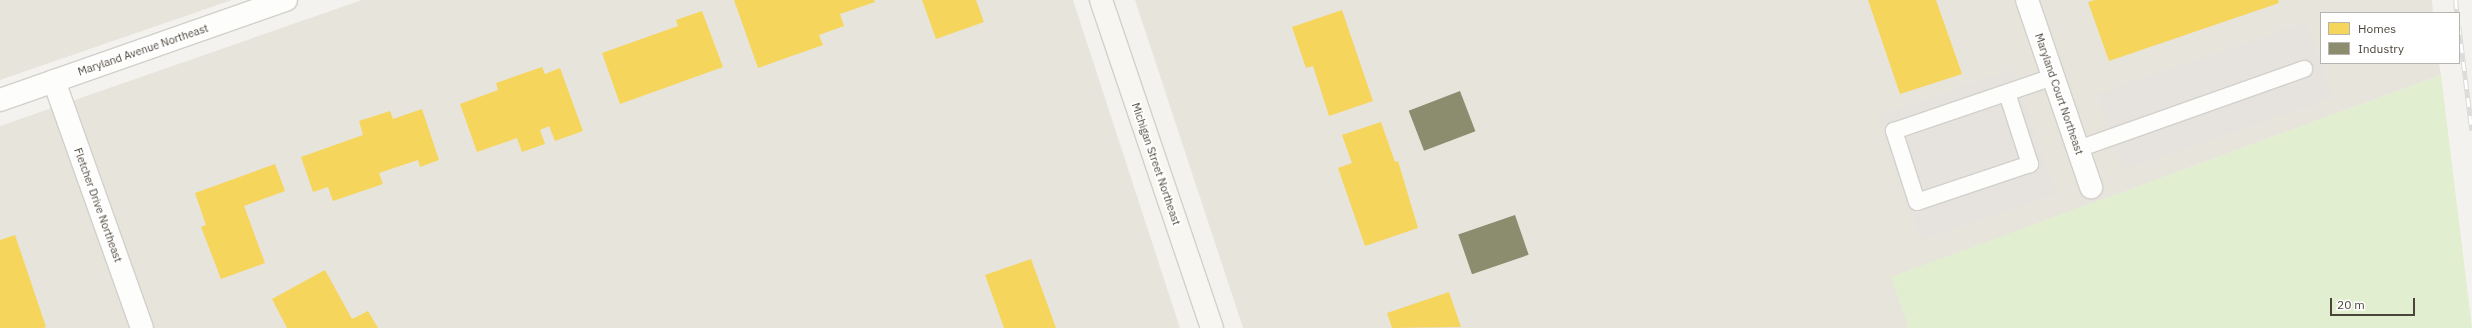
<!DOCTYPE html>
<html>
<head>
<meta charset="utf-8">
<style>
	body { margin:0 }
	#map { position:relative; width:2472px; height:328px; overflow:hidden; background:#f4f2ee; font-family:"IBM Plex Sans",sans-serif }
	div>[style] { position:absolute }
	.residential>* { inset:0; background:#e7e4dc }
	.green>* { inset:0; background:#e1eecf }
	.parking>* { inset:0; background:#e6e3df; transform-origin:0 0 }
	.homes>* { inset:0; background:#f6d55c }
	.industry>* { inset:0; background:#8c8c6e; transform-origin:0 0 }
	.roads { filter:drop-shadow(1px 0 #d2d0cb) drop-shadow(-1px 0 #d2d0cb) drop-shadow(0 1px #d2d0cb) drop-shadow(0 -1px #d2d0cb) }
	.service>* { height:16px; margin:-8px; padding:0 8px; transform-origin:8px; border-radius:8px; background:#fdfdfc }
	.minor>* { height:22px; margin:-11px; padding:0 11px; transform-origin:11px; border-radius:11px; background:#fdfdfc }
	.tertiary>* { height:22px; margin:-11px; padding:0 11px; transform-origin:11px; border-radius:11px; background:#fdfdfc }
	.secondary>* { height:22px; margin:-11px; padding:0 11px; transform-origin:11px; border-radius:11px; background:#f7f6f1 }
	.rail>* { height:4.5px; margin-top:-2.25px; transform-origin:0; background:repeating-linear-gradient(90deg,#fff 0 9px,#dbdbda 0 18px); box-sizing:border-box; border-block:1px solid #dbdbda }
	span { translate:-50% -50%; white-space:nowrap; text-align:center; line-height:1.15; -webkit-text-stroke:4px #fff; paint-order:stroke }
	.street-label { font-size:11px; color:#4b4439 }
	.legend { position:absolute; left:2320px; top:12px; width:140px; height:52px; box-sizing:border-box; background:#fff; border:1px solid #b7b4b0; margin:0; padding:5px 7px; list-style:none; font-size:12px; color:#4b4439 }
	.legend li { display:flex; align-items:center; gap:8px; height:20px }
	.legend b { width:20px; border:1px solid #b7b4b0 }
	.scale { position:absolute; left:2330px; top:298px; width:85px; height:18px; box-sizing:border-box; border:2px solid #4b4439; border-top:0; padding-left:5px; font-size:12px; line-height:14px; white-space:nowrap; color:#4b4439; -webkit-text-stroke:3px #fff; paint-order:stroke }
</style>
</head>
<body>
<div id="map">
	<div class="residential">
		<div style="clip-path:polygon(0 0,232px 0,0 80px)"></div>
		<div style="clip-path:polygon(362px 0,1073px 0,1180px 328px,0 328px,0 126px)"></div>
		<div style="clip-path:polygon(1135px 0,2432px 0,2433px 13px,2321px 13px,2321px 63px,2439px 63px,2441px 75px,1892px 277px,1909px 328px,1243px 328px)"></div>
	</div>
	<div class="green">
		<div style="clip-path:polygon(2441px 75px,2472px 328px,1909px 328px,1891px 277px)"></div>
	</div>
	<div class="parking">
		<div style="left:2307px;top:22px;width:80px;height:222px;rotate:71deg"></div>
		<div style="left:2013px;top:69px;width:132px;height:143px;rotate:71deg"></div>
	</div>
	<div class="homes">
		<div style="clip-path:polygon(734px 0,874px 0,875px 2px,840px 14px,844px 26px,819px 35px,823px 45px,758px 68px)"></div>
		<div style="clip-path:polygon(922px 0,976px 0,984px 22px,936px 39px)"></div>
		<div style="clip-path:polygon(1868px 0,1936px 0,1962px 74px,1900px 94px)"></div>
		<div style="clip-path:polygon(2095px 0,2278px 0,2279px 3px,2109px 61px,2088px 2px)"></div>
		<div style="clip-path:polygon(1342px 10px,1373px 101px,1329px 116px,1313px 66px,1306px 68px,1292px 27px)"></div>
		<div style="clip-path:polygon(702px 11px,723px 67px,620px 104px,602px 53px,678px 26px,676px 20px)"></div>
		<div style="clip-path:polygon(542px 67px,545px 74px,560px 68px,583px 131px,555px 141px,549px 126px,540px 130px,545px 144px,522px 152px,517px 138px,477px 152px,460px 104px,498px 90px,496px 83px)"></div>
		<div style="clip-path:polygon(422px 109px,439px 160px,420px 167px,418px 160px,379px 173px,383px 184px,333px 201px,328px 187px,313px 192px,301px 157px,363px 135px,359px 121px,390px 111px,393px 119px)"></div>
		<div style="clip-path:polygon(1381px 122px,1395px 162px,1398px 161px,1418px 228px,1365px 246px,1338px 168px,1352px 163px,1342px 135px)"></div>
		<div style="clip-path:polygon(275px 164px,285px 191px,244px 206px,265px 263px,221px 279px,201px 227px,206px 225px,195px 193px)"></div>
		<div style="clip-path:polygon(15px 235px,46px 327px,43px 328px,0 328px,0 240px)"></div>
		<div style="clip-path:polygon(1031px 259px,1056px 328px,1004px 328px,985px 275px)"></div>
		<div style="clip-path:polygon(325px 270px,352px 319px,368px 311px,378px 328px,287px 328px,272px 299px)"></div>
		<div style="clip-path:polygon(1449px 292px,1461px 327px,1392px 328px,1387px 313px)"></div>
	</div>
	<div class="industry">
		<div style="left:1460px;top:91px;width:43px;height:55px;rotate:69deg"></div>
		<div style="left:1515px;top:215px;width:42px;height:60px;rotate:71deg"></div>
	</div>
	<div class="roads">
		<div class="service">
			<div style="left:2007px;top:93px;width:75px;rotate:72.1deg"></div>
			<div style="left:2030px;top:164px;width:119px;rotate:161.4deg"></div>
			<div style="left:1917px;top:202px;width:75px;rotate:-107.9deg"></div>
			<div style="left:1894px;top:131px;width:168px;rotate:-18.8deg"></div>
			<div style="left:2078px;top:149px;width:240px;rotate:-19.5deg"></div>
		</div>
		<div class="minor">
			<div style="left:2027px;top:0;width:198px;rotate:71.1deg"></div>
			<div style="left:54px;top:81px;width:262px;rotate:70.4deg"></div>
		</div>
		<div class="tertiary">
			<div style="left:0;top:100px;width:303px;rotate:-19.3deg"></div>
		</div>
		<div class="secondary">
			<div style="left:1101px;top:0;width:346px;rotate:71.3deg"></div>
		</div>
	</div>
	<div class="rail">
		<div style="left:2456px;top:0;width:13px;rotate:86deg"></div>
		<div style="left:2459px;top:26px;width:105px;rotate:82.9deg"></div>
	</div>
	<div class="street-label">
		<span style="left:143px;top:50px;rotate:-19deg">Maryland Avenue Northeast</span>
		<span style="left:2059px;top:94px;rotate:71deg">Maryland Court Northeast</span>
		<span style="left:1156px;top:164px;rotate:71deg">Michigan Street Northeast</span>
		<span style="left:98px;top:205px;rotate:70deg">Fletcher Drive Northeast</span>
	</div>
	<ul class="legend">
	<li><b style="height:11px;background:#f6d55c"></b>Homes</li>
	<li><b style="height:11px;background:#8c8c6e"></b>Industry</li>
	</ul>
	<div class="scale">20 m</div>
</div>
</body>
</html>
